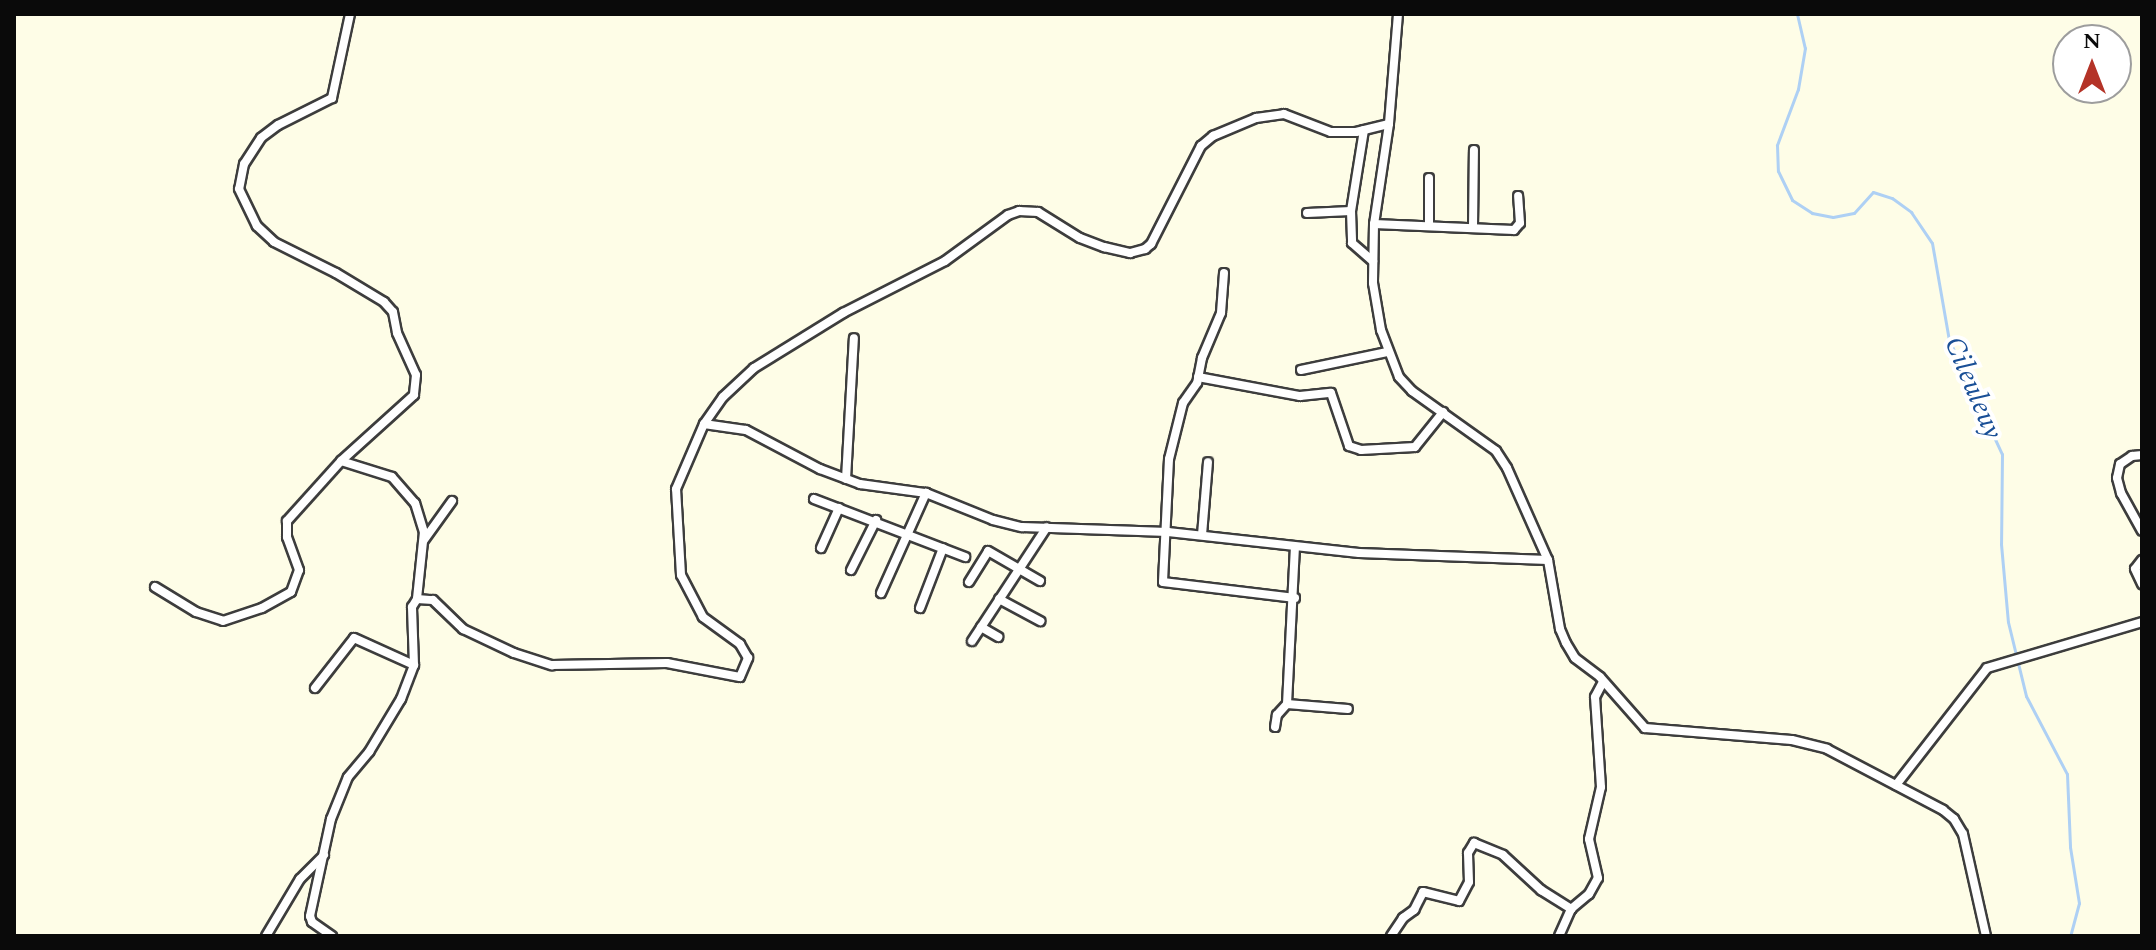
<!DOCTYPE html>
<html>
<head>
<meta charset="utf-8">
<style>
	body { margin:0 }
	#map { position:relative; width:2156px; height:950px; overflow:hidden; background:#fefde7; font-family:Spectral,serif }
	div>[style] { position:absolute }
	.stream>* { height:3px; margin:-1.5px; padding:0 1.5px; transform-origin:1.5px; border-radius:1.5px; background:#aed0f4 }
	.roads { filter:drop-shadow(2px 0 #3d3d3d) drop-shadow(-2px 0 #3d3d3d) drop-shadow(0 2px #3d3d3d) drop-shadow(0 -2px #3d3d3d) }
	.minor>* { height:8px; margin:-4px; padding:0 4px; transform-origin:4px; border-radius:4px; background:#fff }
	span { translate:-50% -50%; white-space:nowrap; text-align:center; line-height:1.15; -webkit-text-stroke:8px #fff; paint-order:stroke }
	.water-label { font-size:28px; color:#194f96; font-style:italic }
	.frame { position:absolute; inset:0; border:16px solid #0a0a0a; pointer-events:none }
	.north { position:absolute; left:2052px; top:24px; width:80px; height:80px; box-sizing:border-box; background:#fff; border:2px solid #9d9d9d; border-radius:50%; rotate:0deg; font-size:22px; font-weight:700; line-height:32px; text-align:center; color:#0a0a0a }
	.north::after { content:''; display:block; margin:auto; width:28px; height:36px; background:#b43327; clip-path:polygon(50% 0,100% 100%,50% 72%,0 100%) }
</style>
</head>
<body>
<div id="map">
	<div class="stream">
		<div style="left:1797px;top:14px;width:35px;rotate:77deg"></div>
		<div style="left:1805px;top:48px;width:42px;rotate:99.7deg"></div>
		<div style="left:1798px;top:89px;width:60px;rotate:110.6deg"></div>
		<div style="left:1777px;top:145px;width:26px;rotate:88deg"></div>
		<div style="left:1778px;top:171px;width:32px;rotate:64deg"></div>
		<div style="left:1792px;top:200px;width:24px;rotate:33deg"></div>
		<div style="left:1812px;top:213px;width:21px;rotate:11deg"></div>
		<div style="left:1833px;top:217px;width:21px;rotate:-11deg"></div>
		<div style="left:1854px;top:213px;width:28px;rotate:-48deg"></div>
		<div style="left:1873px;top:192px;width:20px;rotate:18deg"></div>
		<div style="left:1892px;top:198px;width:24px;rotate:36deg"></div>
		<div style="left:1911px;top:212px;width:37px;rotate:56deg"></div>
		<div style="left:1932px;top:243px;width:98px;rotate:80.1deg"></div>
		<div style="left:1949px;top:340px;width:126px;rotate:65.1deg"></div>
		<div style="left:2002px;top:454px;width:90px;rotate:90.6deg"></div>
		<div style="left:2001px;top:544px;width:78px;rotate:84.9deg"></div>
		<div style="left:2008px;top:622px;width:76px;rotate:76.3deg"></div>
		<div style="left:2026px;top:696px;width:88px;rotate:62.3deg"></div>
		<div style="left:2067px;top:774px;width:73px;rotate:87.6deg"></div>
		<div style="left:2070px;top:847px;width:57px;rotate:80.9deg"></div>
		<div style="left:2079px;top:903px;width:34px;rotate:105deg"></div>
	</div>
	<div class="roads">
		<div class="minor">
			<div style="left:350px;top:14px;width:86px;rotate:102.1deg"></div>
			<div style="left:332px;top:98px;width:60px;rotate:153.4deg"></div>
			<div style="left:278px;top:125px;width:21px;rotate:143deg"></div>
			<div style="left:261px;top:138px;width:31px;rotate:123deg"></div>
			<div style="left:244px;top:164px;width:25px;rotate:101deg"></div>
			<div style="left:239px;top:189px;width:41px;rotate:64.1deg"></div>
			<div style="left:257px;top:226px;width:23px;rotate:43deg"></div>
			<div style="left:274px;top:242px;width:69px;rotate:26.6deg"></div>
			<div style="left:336px;top:273px;width:56px;rotate:31.1deg"></div>
			<div style="left:384px;top:302px;width:13px;rotate:48deg"></div>
			<div style="left:393px;top:312px;width:21px;rotate:79deg"></div>
			<div style="left:397px;top:333px;width:46px;rotate:65.7deg"></div>
			<div style="left:416px;top:375px;width:20px;rotate:96deg"></div>
			<div style="left:414px;top:395px;width:98px;rotate:137.9deg"></div>
			<div style="left:341px;top:461px;width:53px;rotate:17.4deg"></div>
			<div style="left:392px;top:477px;width:35px;rotate:49deg"></div>
			<div style="left:415px;top:503px;width:30px;rotate:73deg"></div>
			<div style="left:424px;top:532px;width:67px;rotate:96deg"></div>
			<div style="left:1398px;top:14px;width:110px;rotate:94.7deg"></div>
			<div style="left:1389px;top:124px;width:101px;rotate:98.5deg"></div>
			<div style="left:1374px;top:224px;width:59px;rotate:91deg"></div>
			<div style="left:1373px;top:283px;width:48px;rotate:80.3deg"></div>
			<div style="left:1381px;top:330px;width:50px;rotate:69deg"></div>
			<div style="left:1399px;top:377px;width:19px;rotate:47deg"></div>
			<div style="left:1412px;top:391px;width:103px;rotate:35.5deg"></div>
			<div style="left:1496px;top:451px;width:20px;rotate:57deg"></div>
			<div style="left:1507px;top:468px;width:101px;rotate:66deg"></div>
			<div style="left:1548px;top:560px;width:70px;rotate:80.1deg"></div>
			<div style="left:1560px;top:629px;width:15px;rotate:67deg"></div>
			<div style="left:1566px;top:643px;width:17px;rotate:59deg"></div>
			<div style="left:1575px;top:658px;width:31px;rotate:37deg"></div>
			<div style="left:1600px;top:677px;width:68px;rotate:48.6deg"></div>
			<div style="left:1645px;top:728px;width:147px;rotate:4.7deg"></div>
			<div style="left:1792px;top:740px;width:36px;rotate:14deg"></div>
			<div style="left:1827px;top:749px;width:131px;rotate:27.7deg"></div>
			<div style="left:1943px;top:810px;width:14px;rotate:39deg"></div>
			<div style="left:1954px;top:819px;width:17px;rotate:59deg"></div>
			<div style="left:1963px;top:834px;width:105px;rotate:77.3deg"></div>
			<div style="left:1429px;top:178px;width:47px;rotate:90deg"></div>
			<div style="left:1351px;top:211px;width:32px;rotate:88deg"></div>
			<div style="left:1352px;top:243px;width:28px;rotate:41deg"></div>
			<div style="left:1307px;top:213px;width:44px;rotate:-2.6deg"></div>
			<div style="left:1351px;top:211px;width:82px;rotate:-80.9deg"></div>
			<div style="left:1374px;top:224px;width:140px;rotate:2.5deg"></div>
			<div style="left:1514px;top:230px;width:9px;rotate:-49deg"></div>
			<div style="left:1520px;top:223px;width:27px;rotate:-94deg"></div>
			<div style="left:1473px;top:227px;width:77px;rotate:-89.3deg"></div>
			<div style="left:1224px;top:273px;width:40px;rotate:94.3deg"></div>
			<div style="left:1221px;top:313px;width:49px;rotate:112.9deg"></div>
			<div style="left:1202px;top:358px;width:25px;rotate:101deg"></div>
			<div style="left:1197px;top:383px;width:24px;rotate:125deg"></div>
			<div style="left:1183px;top:403px;width:58px;rotate:104deg"></div>
			<div style="left:1169px;top:459px;width:123px;rotate:92.8deg"></div>
			<div style="left:1163px;top:582px;width:133px;rotate:6.9deg"></div>
			<div style="left:1301px;top:370px;width:88px;rotate:-11.8deg"></div>
			<div style="left:1198px;top:377px;width:104px;rotate:10.6deg"></div>
			<div style="left:1300px;top:396px;width:31px;rotate:-6deg"></div>
			<div style="left:1331px;top:393px;width:56px;rotate:71.2deg"></div>
			<div style="left:1349px;top:446px;width:13px;rotate:18deg"></div>
			<div style="left:1361px;top:450px;width:54px;rotate:-3.2deg"></div>
			<div style="left:1415px;top:447px;width:45px;rotate:-51.3deg"></div>
			<div style="left:704px;top:424px;width:42px;rotate:8.1deg"></div>
			<div style="left:746px;top:430px;width:84px;rotate:27.8deg"></div>
			<div style="left:820px;top:469px;width:43px;rotate:20.6deg"></div>
			<div style="left:860px;top:484px;width:67px;rotate:7.8deg"></div>
			<div style="left:926px;top:493px;width:72px;rotate:21.9deg"></div>
			<div style="left:993px;top:520px;width:30px;rotate:14deg"></div>
			<div style="left:1022px;top:527px;width:146px;rotate:2deg"></div>
			<div style="left:1168px;top:532px;width:192px;rotate:6.3deg"></div>
			<div style="left:1359px;top:553px;width:189px;rotate:2.1deg"></div>
			<div style="left:2142px;top:455px;width:10px;rotate:174deg"></div>
			<div style="left:2132px;top:456px;width:14px;rotate:146deg"></div>
			<div style="left:2120px;top:464px;width:14px;rotate:102deg"></div>
			<div style="left:2117px;top:478px;width:16px;rotate:75deg"></div>
			<div style="left:2121px;top:493px;width:43px;rotate:61.1deg"></div>
			<div style="left:846px;top:479px;width:141px;rotate:-86.8deg"></div>
			<div style="left:814px;top:499px;width:162px;rotate:21deg"></div>
			<div style="left:1202px;top:535px;width:73px;rotate:-85.3deg"></div>
			<div style="left:424px;top:540px;width:48px;rotate:-54.3deg"></div>
			<div style="left:821px;top:548px;width:44px;rotate:-65.8deg"></div>
			<div style="left:2142px;top:560px;width:11px;rotate:128deg"></div>
			<div style="left:2135px;top:569px;width:17px;rotate:65deg"></div>
			<div style="left:851px;top:570px;width:56px;rotate:-63.4deg"></div>
			<div style="left:969px;top:582px;width:36px;rotate:-58deg"></div>
			<div style="left:988px;top:551px;width:60px;rotate:30deg"></div>
			<div style="left:155px;top:587px;width:48px;rotate:31.4deg"></div>
			<div style="left:196px;top:612px;width:28px;rotate:18deg"></div>
			<div style="left:223px;top:621px;width:41px;rotate:-18.4deg"></div>
			<div style="left:262px;top:608px;width:33px;rotate:-29deg"></div>
			<div style="left:291px;top:592px;width:23px;rotate:-70deg"></div>
			<div style="left:299px;top:570px;width:35px;rotate:-110deg"></div>
			<div style="left:287px;top:537px;width:16px;rotate:-90deg"></div>
			<div style="left:287px;top:521px;width:81px;rotate:-48deg"></div>
			<div style="left:881px;top:593px;width:110px;rotate:-65.8deg"></div>
			<div style="left:999px;top:599px;width:47px;rotate:28.2deg"></div>
			<div style="left:920px;top:608px;width:64px;rotate:-69deg"></div>
			<div style="left:981px;top:627px;width:20px;rotate:30deg"></div>
			<div style="left:972px;top:641px;width:136px;rotate:-56.7deg"></div>
			<div style="left:315px;top:688px;width:63px;rotate:-52deg"></div>
			<div style="left:354px;top:638px;width:66px;rotate:24.2deg"></div>
			<div style="left:1287px;top:704px;width:61px;rotate:4.7deg"></div>
			<div style="left:1275px;top:727px;width:12px;rotate:-81deg"></div>
			<div style="left:1277px;top:715px;width:15px;rotate:-48deg"></div>
			<div style="left:1287px;top:704px;width:156px;rotate:-87.1deg"></div>
			<div style="left:1896px;top:785px;width:148px;rotate:-52.1deg"></div>
			<div style="left:1987px;top:668px;width:162px;rotate:-16.5deg"></div>
			<div style="left:266px;top:936px;width:66px;rotate:-59.2deg"></div>
			<div style="left:300px;top:879px;width:34px;rotate:-45deg"></div>
			<div style="left:332px;top:936px;width:24px;rotate:-145deg"></div>
			<div style="left:312px;top:922px;width:6px;rotate:-108deg"></div>
			<div style="left:310px;top:916px;width:99px;rotate:-77.8deg"></div>
			<div style="left:331px;top:819px;width:45px;rotate:-68deg"></div>
			<div style="left:348px;top:777px;width:33px;rotate:-50deg"></div>
			<div style="left:369px;top:752px;width:62px;rotate:-58.9deg"></div>
			<div style="left:401px;top:699px;width:36px;rotate:-69deg"></div>
			<div style="left:414px;top:665px;width:58px;rotate:-92deg"></div>
			<div style="left:412px;top:607px;width:9px;rotate:-58deg"></div>
			<div style="left:417px;top:599px;width:16px;rotate:4deg"></div>
			<div style="left:433px;top:600px;width:42px;rotate:44deg"></div>
			<div style="left:463px;top:629px;width:56px;rotate:25.2deg"></div>
			<div style="left:514px;top:653px;width:40px;rotate:18deg"></div>
			<div style="left:552px;top:665px;width:115px;rotate:-1deg"></div>
			<div style="left:667px;top:663px;width:74px;rotate:10.9deg"></div>
			<div style="left:740px;top:677px;width:21px;rotate:-67deg"></div>
			<div style="left:748px;top:658px;width:16px;rotate:-120deg"></div>
			<div style="left:740px;top:644px;width:46px;rotate:-143.9deg"></div>
			<div style="left:703px;top:617px;width:47px;rotate:-117.6deg"></div>
			<div style="left:681px;top:575px;width:86px;rotate:-93.3deg"></div>
			<div style="left:676px;top:489px;width:71px;rotate:-66.7deg"></div>
			<div style="left:704px;top:424px;width:33px;rotate:-55deg"></div>
			<div style="left:723px;top:397px;width:42px;rotate:-43.1deg"></div>
			<div style="left:754px;top:368px;width:105px;rotate:-31.7deg"></div>
			<div style="left:843px;top:313px;width:114px;rotate:-27deg"></div>
			<div style="left:945px;top:261px;width:78px;rotate:-36.1deg"></div>
			<div style="left:1008px;top:215px;width:12px;rotate:-20deg"></div>
			<div style="left:1019px;top:211px;width:19px;rotate:3deg"></div>
			<div style="left:1038px;top:212px;width:49px;rotate:31.8deg"></div>
			<div style="left:1080px;top:238px;width:26px;rotate:21deg"></div>
			<div style="left:1104px;top:247px;width:27px;rotate:13deg"></div>
			<div style="left:1130px;top:253px;width:16px;rotate:-15deg"></div>
			<div style="left:1145px;top:249px;width:8px;rotate:-40deg"></div>
			<div style="left:1151px;top:244px;width:110px;rotate:-63deg"></div>
			<div style="left:1201px;top:146px;width:16px;rotate:-40deg"></div>
			<div style="left:1213px;top:136px;width:47px;rotate:-22.7deg"></div>
			<div style="left:1256px;top:118px;width:28px;rotate:-8deg"></div>
			<div style="left:1284px;top:114px;width:50px;rotate:21deg"></div>
			<div style="left:1331px;top:132px;width:25px"></div>
			<div style="left:1356px;top:132px;width:34px;rotate:-14deg"></div>
			<div style="left:1391px;top:936px;width:22px;rotate:-56deg"></div>
			<div style="left:1403px;top:918px;width:14px;rotate:-36deg"></div>
			<div style="left:1414px;top:910px;width:20px;rotate:-63deg"></div>
			<div style="left:1423px;top:892px;width:37px;rotate:14deg"></div>
			<div style="left:1459px;top:901px;width:21px;rotate:-62deg"></div>
			<div style="left:1469px;top:882px;width:29px;rotate:-92deg"></div>
			<div style="left:1468px;top:853px;width:12px;rotate:-59deg"></div>
			<div style="left:1474px;top:843px;width:31px;rotate:22deg"></div>
			<div style="left:1503px;top:855px;width:52px;rotate:42.6deg"></div>
			<div style="left:1541px;top:890px;width:36px;rotate:32deg"></div>
			<div style="left:1559px;top:936px;width:30px;rotate:-66deg"></div>
			<div style="left:1571px;top:909px;width:23px;rotate:-40deg"></div>
			<div style="left:1589px;top:894px;width:18px;rotate:-61deg"></div>
			<div style="left:1598px;top:878px;width:40px;rotate:-103deg"></div>
			<div style="left:1589px;top:839px;width:53px;rotate:-77deg"></div>
			<div style="left:1601px;top:787px;width:90px;rotate:-93.8deg"></div>
			<div style="left:1595px;top:697px;width:17px;rotate:-62deg"></div>
		</div>
	</div>
	<div class="water-label">
		<span style="left:1973px;top:388px;rotate:67deg">Cileuleuy</span>
	</div>
	<div class="frame"></div>
	<div class="north">N</div>
</div>
</body>
</html>
